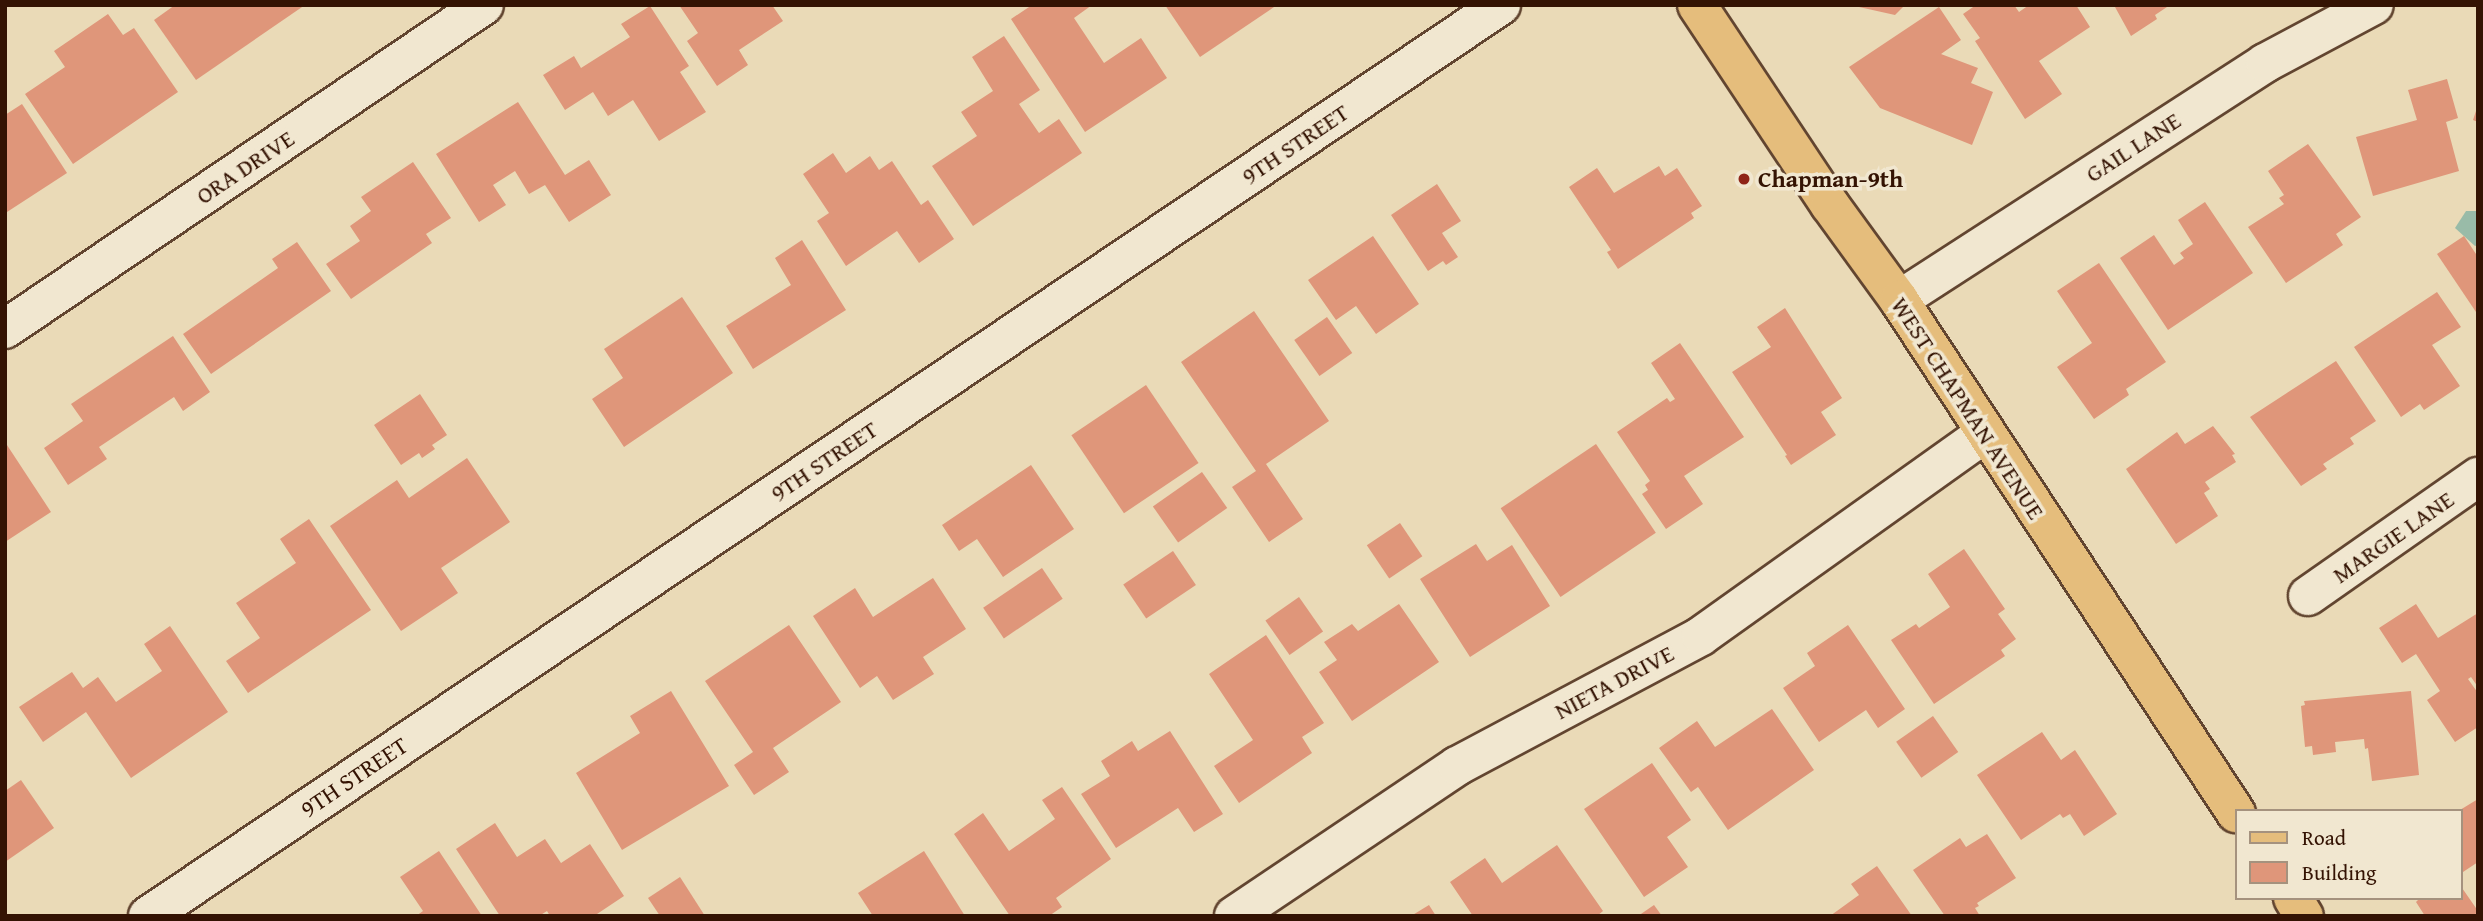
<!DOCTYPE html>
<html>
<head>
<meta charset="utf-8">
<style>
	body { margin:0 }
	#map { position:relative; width:2483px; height:921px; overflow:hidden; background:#eadab7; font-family:"Gentium Book Plus",serif }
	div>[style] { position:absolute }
	.water>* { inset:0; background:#99bba8 }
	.building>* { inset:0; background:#df967a; transform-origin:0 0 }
	.roads { filter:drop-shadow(2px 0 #624530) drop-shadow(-2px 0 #624530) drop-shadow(0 2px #624530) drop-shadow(0 -2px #624530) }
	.street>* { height:38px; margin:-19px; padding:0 19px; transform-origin:19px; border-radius:19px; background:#f1e7d0 }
	.secondary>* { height:38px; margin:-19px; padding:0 19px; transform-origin:19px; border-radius:19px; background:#f1e7d0 }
	.primary>* { height:38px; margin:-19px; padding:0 19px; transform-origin:19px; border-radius:19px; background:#e5bd7c }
	.dots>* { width:19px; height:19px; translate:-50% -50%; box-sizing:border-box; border:4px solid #f1e7d0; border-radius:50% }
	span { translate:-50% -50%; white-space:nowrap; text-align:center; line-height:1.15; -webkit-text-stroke:7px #f1e7d0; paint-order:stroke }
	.street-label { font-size:24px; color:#341303 }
	.poi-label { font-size:24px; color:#341303; font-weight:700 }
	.left { translate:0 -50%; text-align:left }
	.frame { position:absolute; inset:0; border:7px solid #341303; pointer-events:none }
	.legend { position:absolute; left:2235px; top:809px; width:228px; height:91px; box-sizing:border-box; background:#f1e7d0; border:2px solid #a5927e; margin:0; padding:9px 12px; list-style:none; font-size:21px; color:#341303 }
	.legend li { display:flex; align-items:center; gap:14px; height:35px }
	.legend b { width:35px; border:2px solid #a5927e }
</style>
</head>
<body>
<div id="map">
	<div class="water">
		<div style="clip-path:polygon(2466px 211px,2478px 211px,2478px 245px,2475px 246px,2455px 228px)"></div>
	</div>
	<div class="building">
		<div style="clip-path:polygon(175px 5px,305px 5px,196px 80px,154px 20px)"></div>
		<div style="clip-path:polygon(679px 5px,772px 5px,783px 21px,739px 50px,748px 65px,717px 86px,687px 41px,698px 33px)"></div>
		<div style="clip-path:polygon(1032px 5px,1092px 5px,1074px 18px,1104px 63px,1141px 38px,1167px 78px,1085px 132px,1011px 19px)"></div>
		<div style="clip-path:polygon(1165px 5px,1277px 5px,1200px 57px)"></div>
		<div style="clip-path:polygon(1850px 5px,1905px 5px,1895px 15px)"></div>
		<div style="clip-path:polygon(1976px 5px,2014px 5px,2019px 12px,2029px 5px,2076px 5px,2090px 27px,2039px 61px,2062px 94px,2025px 119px,1975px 41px,1980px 38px,1963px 14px)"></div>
		<div style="clip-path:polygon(2110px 5px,2170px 5px,2155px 15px,2157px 19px,2131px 36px,2115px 7px)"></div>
		<div style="clip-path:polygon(650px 6px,689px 66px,680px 72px,706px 112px,659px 141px,633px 100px,608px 116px,593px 92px,565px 110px,543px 75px,574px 56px,581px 68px,630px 37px,621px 24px)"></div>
		<div style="clip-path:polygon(1939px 7px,1961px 40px,1941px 54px,1978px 68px,1971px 83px,1993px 92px,1972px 145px,1880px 108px,1849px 67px)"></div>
		<div style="clip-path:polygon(108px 14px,123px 35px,134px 28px,178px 92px,73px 164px,25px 94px,65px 67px,54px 51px)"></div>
		<div style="clip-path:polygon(1004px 36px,1040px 90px,1019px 104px,1039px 133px,1059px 119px,1082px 153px,973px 226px,932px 166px,977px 136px,961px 112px,993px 91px,972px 57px)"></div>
		<div style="clip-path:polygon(2447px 79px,2458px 118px,2446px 122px,2459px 171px,2373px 196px,2356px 137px,2417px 120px,2408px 90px)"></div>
		<div style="clip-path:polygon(518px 102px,565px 175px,589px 160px,611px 195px,569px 222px,545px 185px,529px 194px,515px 171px,493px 185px,506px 205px,479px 222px,436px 154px)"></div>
		<div style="clip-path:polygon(22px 104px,67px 173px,7px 212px,5px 115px)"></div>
		<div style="clip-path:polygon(2478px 105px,2478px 122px,2473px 120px)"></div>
		<div style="clip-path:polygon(2308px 144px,2361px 217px,2336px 234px,2343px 245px,2286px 283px,2248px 227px,2284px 204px,2279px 198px,2284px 195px,2268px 171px)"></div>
		<div style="clip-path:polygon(833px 153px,846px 173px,870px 156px,879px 170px,892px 161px,921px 205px,928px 200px,954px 239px,919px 263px,897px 231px,846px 266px,817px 221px,829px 213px,803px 174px)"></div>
		<div style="clip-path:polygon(413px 162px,451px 218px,426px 234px,432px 243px,351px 299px,326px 264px,360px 241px,350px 226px,371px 211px,361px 197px)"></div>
		<div style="clip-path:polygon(1659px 166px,1665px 176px,1677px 168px,1702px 206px,1691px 213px,1694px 218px,1618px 269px,1607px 252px,1611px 250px,1569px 187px,1597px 168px,1614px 193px)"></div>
		<div style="clip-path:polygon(1437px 184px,1461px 221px,1442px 233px,1458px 257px,1446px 265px,1443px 261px,1428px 271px,1391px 215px)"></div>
		<div style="clip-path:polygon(2205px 202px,2253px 273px,2168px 330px,2120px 258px,2154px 235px,2174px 265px,2184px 258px,2180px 253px,2193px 244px,2178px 220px)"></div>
		<div style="clip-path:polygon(1373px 236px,1419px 304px,1376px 334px,1356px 306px,1336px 320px,1308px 280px)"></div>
		<div style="clip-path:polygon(2464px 236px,2478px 257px,2478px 315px,2437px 254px)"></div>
		<div style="clip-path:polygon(802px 240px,846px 310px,753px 369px,726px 326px,791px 285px,775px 258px)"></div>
		<div style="clip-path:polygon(297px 242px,331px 291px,211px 374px,183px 334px,278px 268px,272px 259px)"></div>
		<div style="clip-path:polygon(2099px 263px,2166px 362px,2126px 389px,2129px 395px,2094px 419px,2057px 367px,2092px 343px,2057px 291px)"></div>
		<div style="clip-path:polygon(2437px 292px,2461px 327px,2432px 345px,2460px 386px,2424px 410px,2420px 404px,2401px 417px,2354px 347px)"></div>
		<div style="clip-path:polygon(682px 297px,733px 373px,624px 447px,592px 399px,623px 378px,604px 349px)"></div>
		<div style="clip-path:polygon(1785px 308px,1842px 398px,1821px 412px,1836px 435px,1791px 465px,1785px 456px,1787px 455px,1732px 372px,1771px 347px,1757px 327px)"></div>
		<div style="clip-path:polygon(1254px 311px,1329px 421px,1266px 464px,1303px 519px,1269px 542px,1232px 487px,1256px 471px,1181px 362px)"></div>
		<div style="left:1327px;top:317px;width:44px;height:40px;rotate:55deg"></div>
		<div style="clip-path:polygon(173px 336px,210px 392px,183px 411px,174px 397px,99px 447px,107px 459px,68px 485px,44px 448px,83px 421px,71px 404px)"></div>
		<div style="clip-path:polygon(1680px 343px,1744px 437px,1684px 476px,1703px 504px,1666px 529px,1642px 494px,1648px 490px,1645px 485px,1650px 481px,1617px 432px,1667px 398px,1670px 402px,1675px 399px,1651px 363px)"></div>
		<div style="clip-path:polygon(2336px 361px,2376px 421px,2350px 438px,2354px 444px,2323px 464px,2327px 469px,2301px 486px,2250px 417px)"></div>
		<div style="left:1146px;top:385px;width:94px;height:90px;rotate:56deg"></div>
		<div style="clip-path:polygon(420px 394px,447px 435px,432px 445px,435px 449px,422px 458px,419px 453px,401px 465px,374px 425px)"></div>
		<div style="clip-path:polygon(2213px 426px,2235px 454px,2232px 455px,2236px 462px,2205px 482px,2210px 489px,2204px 493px,2218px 516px,2176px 544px,2126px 469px,2177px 432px,2185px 444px)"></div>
		<div style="clip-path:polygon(5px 442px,51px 512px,5px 542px)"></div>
		<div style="left:1596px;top:444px;width:107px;height:115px;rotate:56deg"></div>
		<div style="clip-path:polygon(467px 458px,510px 522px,441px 568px,458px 593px,401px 631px,330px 526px,397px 480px,409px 498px)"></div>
		<div style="clip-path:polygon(1031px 465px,1074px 529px,1003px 577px,977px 539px,959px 551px,942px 525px)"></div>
		<div style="left:1202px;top:472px;width:44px;height:60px;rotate:55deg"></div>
		<div style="clip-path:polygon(309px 519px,371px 610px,248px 693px,226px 661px,260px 638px,236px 603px,296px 563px,280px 539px)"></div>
		<div style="left:1400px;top:523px;width:40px;height:40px;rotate:56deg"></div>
		<div style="clip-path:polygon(1476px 544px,1487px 561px,1512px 545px,1550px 606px,1470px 657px,1420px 579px)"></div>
		<div style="clip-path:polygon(1964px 549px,2005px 609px,1998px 614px,2016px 639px,2001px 650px,2005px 656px,1934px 704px,1891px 640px,1916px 624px,1919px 628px,1950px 607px,1928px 574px)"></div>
		<div style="left:1173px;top:551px;width:41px;height:60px;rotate:56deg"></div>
		<div style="left:1042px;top:568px;width:37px;height:71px;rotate:56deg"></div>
		<div style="clip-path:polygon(933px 578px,966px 629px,923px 657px,934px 674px,893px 700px,877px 676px,860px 688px,813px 616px,855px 588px,873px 617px)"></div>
		<div style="left:1299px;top:597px;width:42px;height:41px;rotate:55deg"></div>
		<div style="clip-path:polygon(1399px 604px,1439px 662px,1352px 721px,1319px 672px,1337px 660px,1324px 642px,1352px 624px,1358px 631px)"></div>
		<div style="clip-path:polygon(2416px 604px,2438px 638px,2478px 613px,2478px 687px,2471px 677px,2468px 679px,2478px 693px,2478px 727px,2455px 742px,2427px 700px,2440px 691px,2416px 654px,2402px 663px,2379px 628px)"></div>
		<div style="clip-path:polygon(789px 625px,841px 702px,773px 748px,789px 772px,754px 795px,734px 765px,753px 752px,705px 681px)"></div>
		<div style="clip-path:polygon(1848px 625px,1905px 709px,1878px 728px,1866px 710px,1819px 742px,1783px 688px,1815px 666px,1807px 653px)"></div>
		<div style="clip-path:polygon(170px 626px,228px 712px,131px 778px,86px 712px,43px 742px,19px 707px,72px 672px,83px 688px,98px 677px,116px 702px,162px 671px,144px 644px)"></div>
		<div style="clip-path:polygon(1266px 635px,1324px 723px,1302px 737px,1312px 753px,1239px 803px,1214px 766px,1253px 740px,1209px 674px)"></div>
		<div style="clip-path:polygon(671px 691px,729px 786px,622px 850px,576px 773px,640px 733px,630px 716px)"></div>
		<div style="clip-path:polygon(2411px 691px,2419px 775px,2372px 781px,2368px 748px,2365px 749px,2364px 739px,2335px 742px,2336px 752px,2313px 755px,2312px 746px,2305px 747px,2301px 706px,2305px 705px,2304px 701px)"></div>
		<div style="clip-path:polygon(1772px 709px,1814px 770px,1728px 830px,1698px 787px,1691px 792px,1659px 748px,1697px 721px,1715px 747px)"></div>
		<div style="left:1933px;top:716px;width:44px;height:45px;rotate:55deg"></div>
		<div style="clip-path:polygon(1170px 731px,1223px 814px,1194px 832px,1178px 808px,1116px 848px,1081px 794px,1110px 776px,1101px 761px,1132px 741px,1138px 751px)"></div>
		<div style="clip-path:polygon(2042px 732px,2061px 760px,2075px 750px,2117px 814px,2084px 836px,2070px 814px,2063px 818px,2060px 814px,2021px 840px,1977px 775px)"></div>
		<div style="clip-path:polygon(1652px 763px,1691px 820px,1667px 837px,1688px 867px,1644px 897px,1584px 809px)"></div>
		<div style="clip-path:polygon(21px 780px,54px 828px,5px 862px,5px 791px)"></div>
		<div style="clip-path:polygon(1062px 787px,1111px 859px,1056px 898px,1062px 907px,1049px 916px,1010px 916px,954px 834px,983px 813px,1009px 851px,1055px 819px,1042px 800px)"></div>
		<div style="clip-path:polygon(2478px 799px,2478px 862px,2460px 874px,2460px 810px)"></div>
		<div style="clip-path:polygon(495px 823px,517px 857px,545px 839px,561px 863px,590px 844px,624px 896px,594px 916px,550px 916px,547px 911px,539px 916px,500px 916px,456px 849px)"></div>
		<div style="clip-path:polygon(1987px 834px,2016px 878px,1977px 903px,1979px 906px,1975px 908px,1980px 916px,1945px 916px,1913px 870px,1960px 838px,1966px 847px)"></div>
		<div style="clip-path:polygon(1557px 845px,1603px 911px,1597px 916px,1473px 916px,1450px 882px,1485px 858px,1502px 883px)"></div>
		<div style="clip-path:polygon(439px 851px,482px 916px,416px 916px,423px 911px,400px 877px)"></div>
		<div style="clip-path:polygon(924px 851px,965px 916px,873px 916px,858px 893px)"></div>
		<div style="clip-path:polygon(1877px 866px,1912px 916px,1830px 916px,1859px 895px,1851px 884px)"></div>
		<div style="clip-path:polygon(680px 877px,705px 916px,660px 916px,648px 898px)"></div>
		<div style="clip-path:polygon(2460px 885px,2478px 911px,2474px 916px,2425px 916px,2416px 902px,2420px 898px,2460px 898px)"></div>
		<div style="clip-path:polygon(1429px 905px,1436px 916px,1411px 916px)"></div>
		<div style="clip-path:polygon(1654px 905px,1662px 916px,1638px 916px)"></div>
	</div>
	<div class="roads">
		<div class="street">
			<div style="left:1899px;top:300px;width:436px;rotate:-32.9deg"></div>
			<div style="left:2265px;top:63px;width:123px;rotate:-28deg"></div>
			<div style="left:5px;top:329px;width:578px;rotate:-34.07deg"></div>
			<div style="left:2308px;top:596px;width:208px;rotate:-35deg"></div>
			<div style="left:1234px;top:916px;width:269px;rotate:-33.9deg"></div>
			<div style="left:1457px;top:766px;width:276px;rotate:-28deg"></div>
			<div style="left:1701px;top:636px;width:348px;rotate:-35.5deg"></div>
		</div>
		<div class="secondary">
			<div style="left:148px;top:916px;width:1631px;rotate:-33.95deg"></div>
		</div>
		<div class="primary">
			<div style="left:1697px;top:5px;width:240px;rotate:56.4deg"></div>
			<div style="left:1830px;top:205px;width:117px;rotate:54deg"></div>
			<div style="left:1899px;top:300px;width:614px;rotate:56.7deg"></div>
			<div style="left:2293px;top:898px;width:21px;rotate:59deg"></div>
		</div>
	</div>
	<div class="dots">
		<div style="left:1744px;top:179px;background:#8f2418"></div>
	</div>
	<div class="street-label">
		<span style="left:1295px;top:144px;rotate:-34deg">9TH STREET</span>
		<span style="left:2133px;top:147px;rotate:-33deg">GAIL LANE</span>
		<span style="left:245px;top:167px;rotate:-34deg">ORA DRIVE</span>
		<span style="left:1968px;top:408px;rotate:57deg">WEST CHAPMAN AVENUE</span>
		<span style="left:824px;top:461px;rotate:-34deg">9TH STREET</span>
		<span style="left:2393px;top:537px;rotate:-35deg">MARGIE LANE</span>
		<span style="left:1614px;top:682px;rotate:-28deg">NIETA DRIVE</span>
		<span style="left:354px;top:777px;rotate:-34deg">9TH STREET</span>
	</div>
	<div class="poi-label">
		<span class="left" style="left:1758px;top:179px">Chapman-9th</span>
	</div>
	<div class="frame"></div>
	<ul class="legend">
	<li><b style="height:9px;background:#e5bd7c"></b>Road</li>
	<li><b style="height:19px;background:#df967a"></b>Building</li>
	</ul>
</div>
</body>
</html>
